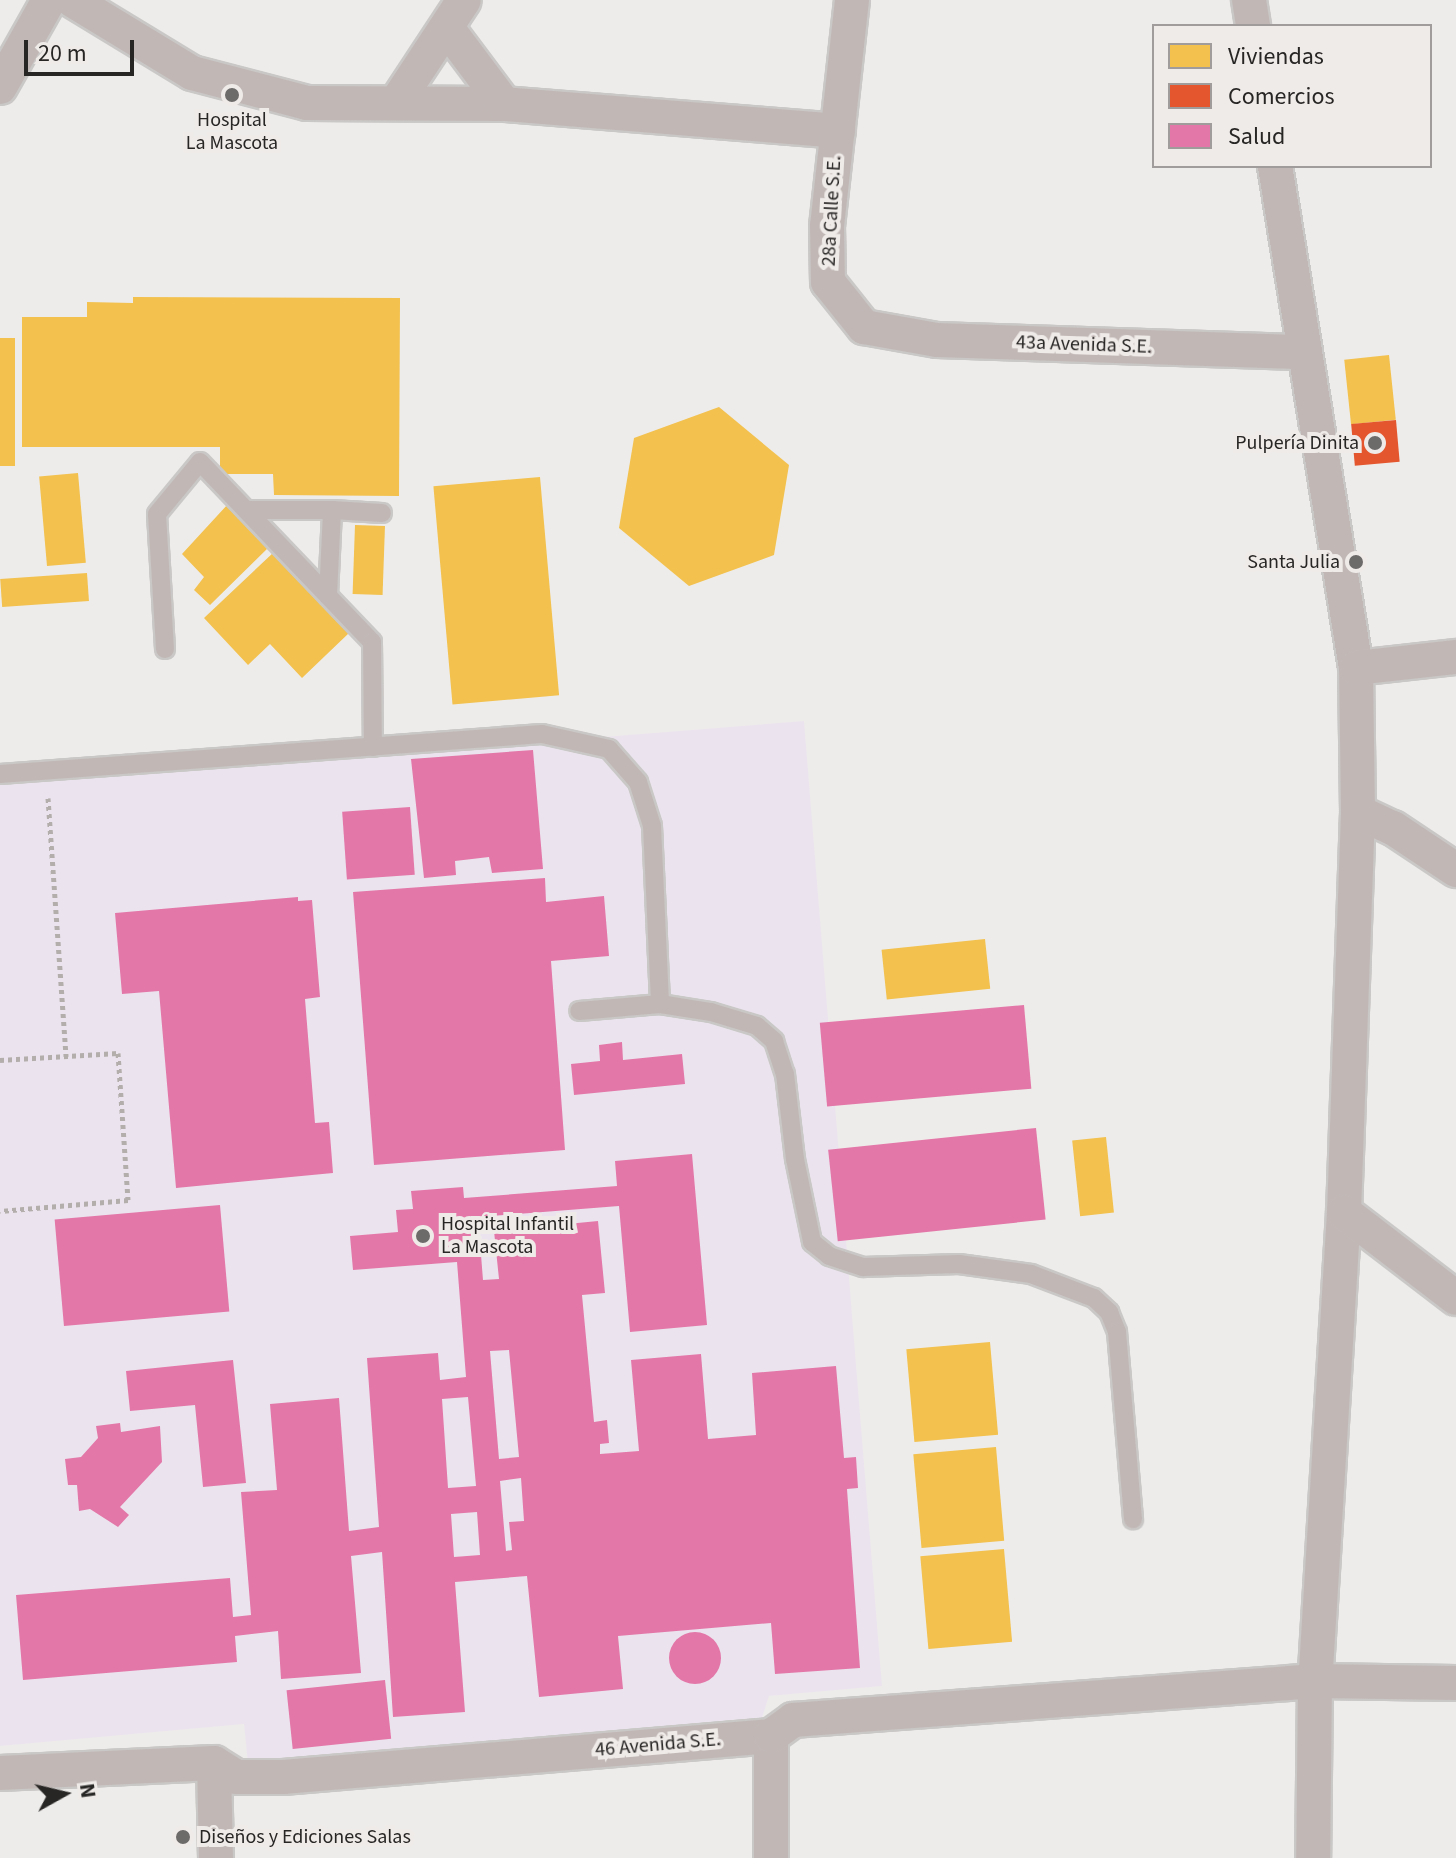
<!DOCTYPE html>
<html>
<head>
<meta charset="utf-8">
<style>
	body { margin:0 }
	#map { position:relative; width:1456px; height:1858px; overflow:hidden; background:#eeecea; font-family:"Source Sans 3",sans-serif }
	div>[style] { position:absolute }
	.medical>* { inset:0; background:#ebe4ee }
	.homes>* { inset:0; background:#f2c14e; transform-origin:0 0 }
	.shops>* { inset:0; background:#e4572e; transform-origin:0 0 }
	.health>* { inset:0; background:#e377a8; transform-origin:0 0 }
	.round { border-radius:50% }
	.path>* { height:5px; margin-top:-2.5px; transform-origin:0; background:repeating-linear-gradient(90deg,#b3aeac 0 4px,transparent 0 8px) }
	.roads { filter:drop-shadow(2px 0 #cac8c7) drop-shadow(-2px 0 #cac8c7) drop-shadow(0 2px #cac8c7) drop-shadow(0 -2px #cac8c7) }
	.service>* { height:18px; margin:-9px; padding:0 9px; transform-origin:9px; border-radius:9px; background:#c1b8b6 }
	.minor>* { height:34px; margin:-17px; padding:0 17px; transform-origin:17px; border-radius:17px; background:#c1b8b6 }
	.dots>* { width:22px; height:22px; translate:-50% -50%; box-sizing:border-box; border:4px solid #efebe9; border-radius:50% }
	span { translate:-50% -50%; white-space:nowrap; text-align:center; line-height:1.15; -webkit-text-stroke:8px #efebe9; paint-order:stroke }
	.poi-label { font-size:20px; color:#282625 }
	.right { translate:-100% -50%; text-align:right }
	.left { translate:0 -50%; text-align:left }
	.street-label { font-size:20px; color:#282625 }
	.legend { position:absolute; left:1152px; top:24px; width:280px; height:144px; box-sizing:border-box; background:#efebe9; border:2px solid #9f9c9b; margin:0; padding:10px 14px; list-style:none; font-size:24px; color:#282625 }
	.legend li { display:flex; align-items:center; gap:16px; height:40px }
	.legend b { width:40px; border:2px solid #9f9c9b }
	.north { position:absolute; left:24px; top:1754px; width:80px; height:80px; -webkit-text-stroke:6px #efebe9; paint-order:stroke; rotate:82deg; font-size:22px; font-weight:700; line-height:32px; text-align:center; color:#282625 }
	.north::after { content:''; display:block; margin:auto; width:28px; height:36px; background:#282625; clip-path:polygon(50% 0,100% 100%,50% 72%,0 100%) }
	.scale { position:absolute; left:24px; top:40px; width:110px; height:36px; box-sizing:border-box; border:4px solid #282625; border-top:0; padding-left:10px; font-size:24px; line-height:28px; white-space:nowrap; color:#282625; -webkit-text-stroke:6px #efebe9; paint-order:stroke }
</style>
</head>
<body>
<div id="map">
	<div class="medical">
		<div style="clip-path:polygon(804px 721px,882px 1686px,769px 1696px,757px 1733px,249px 1774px,244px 1724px,0 1746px,0 785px)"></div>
	</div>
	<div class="homes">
		<div style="clip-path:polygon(133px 297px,400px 298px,399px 496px,274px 495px,273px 474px,220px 474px,220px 447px,22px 447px,22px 317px,87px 317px,87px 302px,133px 303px)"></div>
		<div style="left:0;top:338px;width:15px;height:128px"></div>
		<div style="left:1389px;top:355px;width:65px;height:45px;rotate:84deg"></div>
		<div style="clip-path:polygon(719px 407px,789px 465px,774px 555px,689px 586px,619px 528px,634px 438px)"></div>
		<div style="left:78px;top:473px;width:90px;height:39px;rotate:85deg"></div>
		<div style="left:540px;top:477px;width:219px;height:107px;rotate:85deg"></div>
		<div style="clip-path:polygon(228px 504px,270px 546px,210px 605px,194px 590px,204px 577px,182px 554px)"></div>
		<div style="left:355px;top:525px;width:30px;height:69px;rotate:2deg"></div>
		<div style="clip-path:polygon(274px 552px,349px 633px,302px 678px,270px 644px,248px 665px,204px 618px)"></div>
		<div style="left:87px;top:573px;width:28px;height:87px;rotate:86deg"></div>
		<div style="left:985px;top:939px;width:50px;height:104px;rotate:84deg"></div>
		<div style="left:1106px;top:1137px;width:76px;height:34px;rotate:84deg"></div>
		<div style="left:990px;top:1342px;width:93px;height:84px;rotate:85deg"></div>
		<div style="left:996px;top:1447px;width:94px;height:83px;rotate:85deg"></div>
		<div style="left:1004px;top:1549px;width:93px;height:84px;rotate:85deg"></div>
	</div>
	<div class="shops">
		<div style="left:1396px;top:420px;width:42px;height:45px;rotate:85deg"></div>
	</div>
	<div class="health">
		<div style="clip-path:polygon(533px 750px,543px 869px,492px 873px,489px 857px,455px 861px,456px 875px,424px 878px,411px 759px)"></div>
		<div style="left:410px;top:807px;width:68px;height:68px;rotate:86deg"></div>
		<div style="clip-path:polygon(545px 878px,546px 902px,604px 896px,609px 956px,551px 961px,565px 1150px,374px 1165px,353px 892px)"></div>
		<div style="clip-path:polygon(298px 897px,298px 901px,312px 900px,320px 997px,305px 999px,315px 1123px,329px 1122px,333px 1173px,176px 1188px,159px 991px,122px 994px,115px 913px)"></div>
		<div style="left:1024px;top:1005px;width:84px;height:205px;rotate:85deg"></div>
		<div style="clip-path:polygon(622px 1042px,623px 1060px,682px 1054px,685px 1084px,574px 1095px,571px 1064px,600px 1061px,599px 1045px)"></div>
		<div style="left:1036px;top:1128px;width:92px;height:209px;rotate:84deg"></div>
		<div style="clip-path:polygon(evenodd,692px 1154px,707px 1325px,630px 1332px,619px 1206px,478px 1217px,483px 1280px,499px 1279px,494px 1231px,598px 1221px,605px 1293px,582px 1295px,594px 1422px,607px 1420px,609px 1443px,600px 1444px,600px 1454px,639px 1451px,631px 1360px,701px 1354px,708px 1439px,756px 1435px,752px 1373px,836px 1366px,844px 1458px,856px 1457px,858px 1488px,847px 1489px,860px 1668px,775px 1674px,771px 1623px,618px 1636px,623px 1689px,539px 1697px,527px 1576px,455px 1582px,465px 1712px,393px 1717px,382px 1552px,351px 1556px,361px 1673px,281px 1679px,278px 1631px,235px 1636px,237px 1662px,23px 1680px,16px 1595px,230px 1578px,233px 1617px,251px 1615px,241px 1492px,277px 1490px,270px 1404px,339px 1398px,349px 1531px,379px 1527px,367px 1358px,438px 1353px,440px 1380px,466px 1377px,457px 1262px,353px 1270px,350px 1236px,398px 1232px,396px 1210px,413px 1209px,411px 1191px,463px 1187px,464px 1198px,617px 1186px,615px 1161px,692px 1154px,509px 1350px,519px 1457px,499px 1459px,490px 1351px,509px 1350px,692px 1154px,468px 1397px,476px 1486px,448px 1488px,442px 1399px,468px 1397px,692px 1154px,521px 1478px,524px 1521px,509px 1522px,512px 1550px,506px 1551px,500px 1481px,521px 1478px,692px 1154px,477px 1512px,480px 1555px,454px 1557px,451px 1514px,477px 1512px)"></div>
		<div style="left:220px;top:1205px;width:107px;height:166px;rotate:85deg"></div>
		<div style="clip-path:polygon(233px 1360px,246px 1483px,203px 1487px,195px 1405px,130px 1411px,126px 1371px)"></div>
		<div style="clip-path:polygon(120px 1423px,121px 1432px,160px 1426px,162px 1462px,120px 1507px,129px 1515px,118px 1527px,90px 1509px,79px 1511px,77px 1485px,68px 1485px,65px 1459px,81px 1457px,98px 1438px,96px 1426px)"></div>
		<div class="round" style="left:669px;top:1632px;width:52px;height:52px"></div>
		<div style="left:385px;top:1680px;width:59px;height:99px;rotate:84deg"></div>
	</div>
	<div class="path">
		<div style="left:48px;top:798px;width:259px;rotate:86deg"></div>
		<div style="left:0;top:1060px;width:118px;rotate:-3.4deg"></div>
		<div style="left:118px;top:1053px;width:147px;rotate:86.1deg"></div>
		<div style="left:128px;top:1200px;width:128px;rotate:175.1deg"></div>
	</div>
	<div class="roads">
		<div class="service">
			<div style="left:246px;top:510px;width:86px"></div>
			<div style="left:328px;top:596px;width:86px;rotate:-87.3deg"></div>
			<div style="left:332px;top:510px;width:50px;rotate:3.4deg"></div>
			<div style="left:165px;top:649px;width:135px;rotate:-93.4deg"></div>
			<div style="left:157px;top:514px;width:67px;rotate:-50.4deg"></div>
			<div style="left:200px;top:462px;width:249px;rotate:46.3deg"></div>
			<div style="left:372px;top:642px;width:105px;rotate:89.5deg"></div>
			<div style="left:0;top:774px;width:543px;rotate:-4.22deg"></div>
			<div style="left:542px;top:734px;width:69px;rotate:12.6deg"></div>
			<div style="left:609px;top:749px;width:44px;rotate:48.7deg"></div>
			<div style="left:638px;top:782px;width:46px;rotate:72.3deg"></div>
			<div style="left:652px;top:826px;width:178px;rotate:87.4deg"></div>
			<div style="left:660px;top:1004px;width:81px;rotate:175.1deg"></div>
			<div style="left:660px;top:1004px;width:52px;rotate:8.9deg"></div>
			<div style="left:711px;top:1012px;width:48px;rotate:16.9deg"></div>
			<div style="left:757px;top:1026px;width:23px;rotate:41deg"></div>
			<div style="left:774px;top:1041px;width:35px;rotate:72deg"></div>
			<div style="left:785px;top:1074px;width:86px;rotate:83.3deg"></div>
			<div style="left:795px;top:1159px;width:85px;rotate:78.4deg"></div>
			<div style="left:812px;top:1242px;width:22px;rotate:39deg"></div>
			<div style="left:829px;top:1256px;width:36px;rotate:18deg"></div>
			<div style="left:863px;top:1267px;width:96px;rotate:-1.8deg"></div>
			<div style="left:959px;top:1264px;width:73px;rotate:7.9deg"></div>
			<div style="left:1031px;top:1274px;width:67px;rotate:20.9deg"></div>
			<div style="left:1094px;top:1298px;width:21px;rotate:43deg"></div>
			<div style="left:1109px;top:1312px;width:22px;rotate:68deg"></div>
			<div style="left:1117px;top:1332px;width:188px;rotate:85.1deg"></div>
		</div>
		<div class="minor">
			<div style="left:72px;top:0;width:140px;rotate:31.3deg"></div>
			<div style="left:192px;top:73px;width:119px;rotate:14.6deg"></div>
			<div style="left:307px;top:103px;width:197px;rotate:0.3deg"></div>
			<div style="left:504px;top:104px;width:335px;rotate:4.6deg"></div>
			<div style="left:852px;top:0;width:227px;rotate:96.3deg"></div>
			<div style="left:827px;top:226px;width:56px;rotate:89deg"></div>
			<div style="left:828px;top:282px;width:58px;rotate:51.3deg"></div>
			<div style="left:864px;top:327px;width:74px;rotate:10.1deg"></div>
			<div style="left:937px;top:340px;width:367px;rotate:1.9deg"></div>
			<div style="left:1249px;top:0;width:26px;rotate:81deg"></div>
			<div style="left:447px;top:28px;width:95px;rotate:53.1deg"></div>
			<div style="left:0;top:87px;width:100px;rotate:-60.6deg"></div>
			<div style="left:396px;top:103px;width:123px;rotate:-56.6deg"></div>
			<div style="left:1275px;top:166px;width:508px;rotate:80.83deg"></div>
			<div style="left:1356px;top:668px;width:144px;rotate:89.2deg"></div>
			<div style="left:1358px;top:812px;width:400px;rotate:92deg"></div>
			<div style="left:1344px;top:1212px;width:470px;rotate:93.5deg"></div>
			<div style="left:1315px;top:1681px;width:177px;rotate:90.6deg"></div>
			<div style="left:1356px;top:668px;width:101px;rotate:-6.3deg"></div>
			<div style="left:1358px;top:812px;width:38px;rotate:25deg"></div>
			<div style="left:1393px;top:828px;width:76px;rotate:33.7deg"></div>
			<div style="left:1344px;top:1212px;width:141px;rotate:37.5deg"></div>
			<div style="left:771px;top:1736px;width:122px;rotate:90deg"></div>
			<div style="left:214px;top:1763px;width:95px;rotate:88.8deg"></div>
			<div style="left:0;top:1773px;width:214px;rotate:-2.7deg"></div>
			<div style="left:214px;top:1763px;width:26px;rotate:32deg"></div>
			<div style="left:236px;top:1777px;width:47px"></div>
			<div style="left:283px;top:1777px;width:490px;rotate:-4.8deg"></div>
			<div style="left:771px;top:1736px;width:27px;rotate:-36deg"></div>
			<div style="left:793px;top:1720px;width:523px;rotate:-4.27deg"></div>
			<div style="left:1315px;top:1681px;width:141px;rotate:0.8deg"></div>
		</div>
	</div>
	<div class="dots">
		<div style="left:232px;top:95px;background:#6d6b6a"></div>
		<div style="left:1375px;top:443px;background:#6d6b6a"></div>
		<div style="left:1356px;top:562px;background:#6d6b6a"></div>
		<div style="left:423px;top:1236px;background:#6d6b6a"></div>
		<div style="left:183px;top:1837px;background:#6d6b6a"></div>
	</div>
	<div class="poi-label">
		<span style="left:232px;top:132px">Hospital<br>La Mascota</span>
		<span class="right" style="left:1359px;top:443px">Pulpería Dinita</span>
		<span class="right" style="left:1340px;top:562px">Santa Julia</span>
		<span class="left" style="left:441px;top:1236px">Hospital Infantil<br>La Mascota</span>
		<span class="left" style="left:199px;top:1837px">Diseños y Ediciones Salas</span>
	</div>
	<div class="street-label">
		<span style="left:832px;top:211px;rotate:-87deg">28a Calle S.E.</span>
		<span style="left:1084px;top:345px;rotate:2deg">43a Avenida S.E.</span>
		<span style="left:658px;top:1745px;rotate:-5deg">46 Avenida S.E.</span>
	</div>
	<ul class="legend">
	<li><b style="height:22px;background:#f2c14e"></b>Viviendas</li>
	<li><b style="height:22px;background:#e4572e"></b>Comercios</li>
	<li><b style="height:22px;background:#e377a8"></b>Salud</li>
	</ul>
	<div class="north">N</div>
	<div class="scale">20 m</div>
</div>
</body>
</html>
